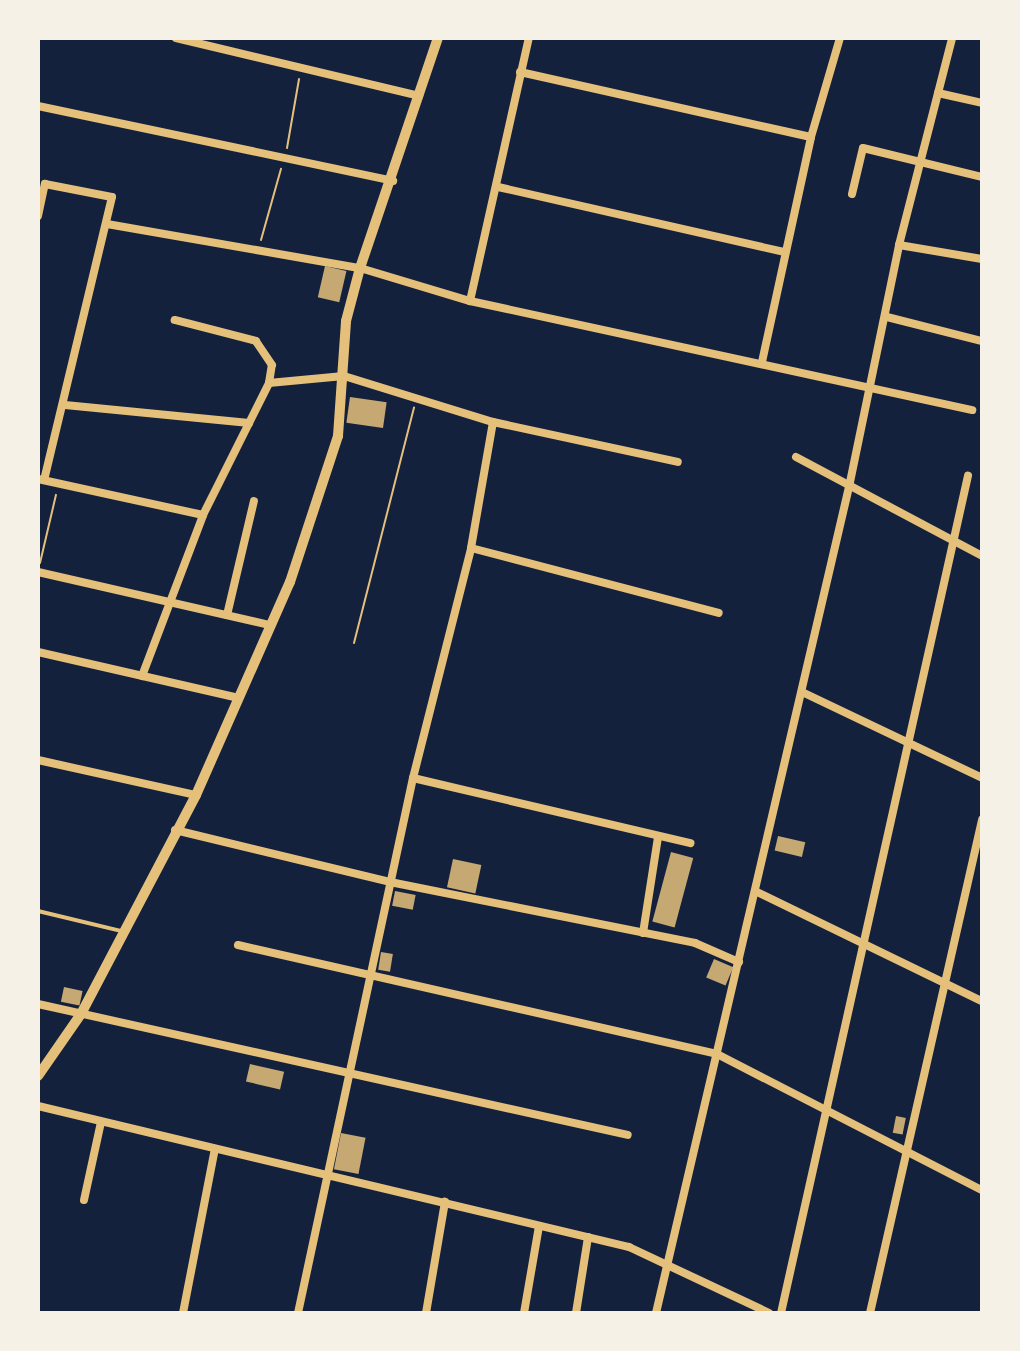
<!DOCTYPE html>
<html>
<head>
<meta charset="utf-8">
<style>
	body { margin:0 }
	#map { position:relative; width:1020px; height:1351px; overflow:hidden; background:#14213d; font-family:Overpass,sans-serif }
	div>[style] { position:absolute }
	.building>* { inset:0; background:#c6a872; transform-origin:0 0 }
	.path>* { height:2px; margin:-1px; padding:0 1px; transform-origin:1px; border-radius:1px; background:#e5c07b }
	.service>* { height:4px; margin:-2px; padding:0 2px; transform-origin:2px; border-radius:2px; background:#e5c07b }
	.minor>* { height:8px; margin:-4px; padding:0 4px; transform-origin:4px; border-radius:4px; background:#e5c07b }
	.tertiary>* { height:10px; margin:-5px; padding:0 5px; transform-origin:5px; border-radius:5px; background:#e5c07b }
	span { translate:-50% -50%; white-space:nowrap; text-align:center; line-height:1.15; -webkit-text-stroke:6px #f6f1e7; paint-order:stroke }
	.frame { position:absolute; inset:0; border:40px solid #f6f1e7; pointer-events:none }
</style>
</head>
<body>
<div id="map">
	<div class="building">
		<div style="left:325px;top:266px;width:22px;height:32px;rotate:13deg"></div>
		<div style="left:350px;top:397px;width:37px;height:26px;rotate:8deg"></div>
		<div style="left:778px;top:836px;width:28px;height:15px;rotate:13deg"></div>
		<div style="left:671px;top:852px;width:23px;height:72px;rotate:15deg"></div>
		<div style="left:453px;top:859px;width:29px;height:29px;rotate:12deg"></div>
		<div style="left:395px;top:891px;width:21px;height:15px;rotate:11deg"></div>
		<div style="left:381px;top:952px;width:12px;height:18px;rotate:9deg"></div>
		<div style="left:714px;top:959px;width:21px;height:20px;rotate:23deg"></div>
		<div style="left:64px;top:987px;width:19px;height:15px;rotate:12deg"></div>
		<div style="left:250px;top:1064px;width:35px;height:18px;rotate:13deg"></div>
		<div style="left:896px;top:1116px;width:10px;height:17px;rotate:11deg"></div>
		<div style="left:341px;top:1133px;width:25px;height:37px;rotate:11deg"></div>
	</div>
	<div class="path">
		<div style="left:287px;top:148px;width:70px;rotate:-80.1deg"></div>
		<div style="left:261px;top:240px;width:74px;rotate:-74.3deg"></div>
		<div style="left:40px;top:563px;width:70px;rotate:-76.8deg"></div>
		<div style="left:354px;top:643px;width:243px;rotate:-75.7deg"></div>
	</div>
	<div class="service">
		<div style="left:38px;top:911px;width:85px;rotate:13.5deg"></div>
	</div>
	<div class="minor">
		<div style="left:176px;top:38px;width:250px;rotate:13.4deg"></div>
		<div style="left:520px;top:72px;width:298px;rotate:12.6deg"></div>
		<div style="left:938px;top:93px;width:45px;rotate:12.8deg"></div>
		<div style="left:38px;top:106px;width:363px;rotate:11.9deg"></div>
		<div style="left:498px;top:187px;width:292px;rotate:12.8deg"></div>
		<div style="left:852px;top:194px;width:47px;rotate:-76.6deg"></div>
		<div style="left:863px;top:148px;width:122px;rotate:13.7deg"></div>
		<div style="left:38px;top:216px;width:33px;rotate:-78deg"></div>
		<div style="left:45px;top:184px;width:68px;rotate:11deg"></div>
		<div style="left:112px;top:197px;width:291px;rotate:103.5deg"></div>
		<div style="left:107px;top:224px;width:257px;rotate:9.9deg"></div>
		<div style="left:360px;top:268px;width:115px;rotate:16.7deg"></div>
		<div style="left:470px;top:301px;width:514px;rotate:12.25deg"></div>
		<div style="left:899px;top:245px;width:84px;rotate:9.6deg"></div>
		<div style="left:470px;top:301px;width:270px;rotate:-77.4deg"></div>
		<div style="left:887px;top:317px;width:98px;rotate:14.2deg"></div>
		<div style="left:762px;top:362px;width:230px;rotate:-77.7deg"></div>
		<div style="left:811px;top:137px;width:103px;rotate:-73.7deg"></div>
		<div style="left:269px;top:383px;width:75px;rotate:-5.3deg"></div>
		<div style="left:344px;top:376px;width:156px;rotate:17.2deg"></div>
		<div style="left:493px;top:422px;width:189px;rotate:12.2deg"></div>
		<div style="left:65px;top:405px;width:185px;rotate:5.6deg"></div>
		<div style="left:796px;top:457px;width:211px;rotate:28deg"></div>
		<div style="left:38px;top:479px;width:169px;rotate:12.3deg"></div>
		<div style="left:471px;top:548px;width:256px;rotate:14.7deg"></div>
		<div style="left:38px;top:572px;width:238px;rotate:12.9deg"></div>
		<div style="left:227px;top:615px;width:117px;rotate:-76.7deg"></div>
		<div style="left:38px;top:652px;width:206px;rotate:12.9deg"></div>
		<div style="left:142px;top:676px;width:172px;rotate:-69.2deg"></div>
		<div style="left:203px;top:515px;width:148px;rotate:-63.4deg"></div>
		<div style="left:269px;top:383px;width:18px;rotate:-81deg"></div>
		<div style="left:272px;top:365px;width:29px;rotate:-124deg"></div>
		<div style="left:256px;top:341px;width:84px;rotate:-165.5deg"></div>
		<div style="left:802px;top:692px;width:199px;rotate:25.5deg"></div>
		<div style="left:38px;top:760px;width:162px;rotate:12.5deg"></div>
		<div style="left:413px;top:778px;width:285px;rotate:13.2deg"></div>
		<div style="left:175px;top:830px;width:221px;rotate:13.6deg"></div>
		<div style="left:390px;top:882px;width:311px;rotate:11.3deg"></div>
		<div style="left:695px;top:943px;width:48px;rotate:23.4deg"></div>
		<div style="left:755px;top:891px;width:252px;rotate:25.9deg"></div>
		<div style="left:643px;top:933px;width:97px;rotate:-81.1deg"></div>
		<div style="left:238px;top:945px;width:491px;rotate:12.8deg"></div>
		<div style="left:717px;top:1054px;width:298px;rotate:27.2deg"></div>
		<div style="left:38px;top:1004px;width:604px;rotate:12.52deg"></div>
		<div style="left:38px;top:1106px;width:608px;rotate:13.42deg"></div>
		<div style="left:629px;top:1247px;width:155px;rotate:25.2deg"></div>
		<div style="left:84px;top:1200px;width:80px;rotate:-77.7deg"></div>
		<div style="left:183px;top:1313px;width:167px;rotate:-79deg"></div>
		<div style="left:298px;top:1313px;width:547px;rotate:-77.87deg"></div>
		<div style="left:413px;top:778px;width:237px;rotate:-75.8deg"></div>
		<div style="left:471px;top:548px;width:128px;rotate:-80.1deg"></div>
		<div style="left:426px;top:1313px;width:113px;rotate:-80.3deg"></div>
		<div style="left:524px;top:1313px;width:88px;rotate:-80.2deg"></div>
		<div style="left:576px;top:1313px;width:77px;rotate:-81deg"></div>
		<div style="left:656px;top:1313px;width:848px;rotate:-76.85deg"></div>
		<div style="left:849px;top:487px;width:247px;rotate:-78.3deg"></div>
		<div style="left:899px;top:245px;width:214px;rotate:-75.6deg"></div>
		<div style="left:781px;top:1313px;width:858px;rotate:-77.41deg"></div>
		<div style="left:870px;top:1313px;width:506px;rotate:-77.2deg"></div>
	</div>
	<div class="tertiary">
		<div style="left:38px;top:1076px;width:75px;rotate:-55.3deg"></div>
		<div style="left:81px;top:1014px;width:247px;rotate:-62.3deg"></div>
		<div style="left:196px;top:795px;width:233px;rotate:-66.2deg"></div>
		<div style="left:290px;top:582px;width:154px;rotate:-71.8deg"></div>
		<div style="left:338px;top:436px;width:115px;rotate:-86deg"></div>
		<div style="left:346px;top:321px;width:55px;rotate:-75.2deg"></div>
		<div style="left:360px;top:268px;width:243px;rotate:-71.3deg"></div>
	</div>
	<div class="frame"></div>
</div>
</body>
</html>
